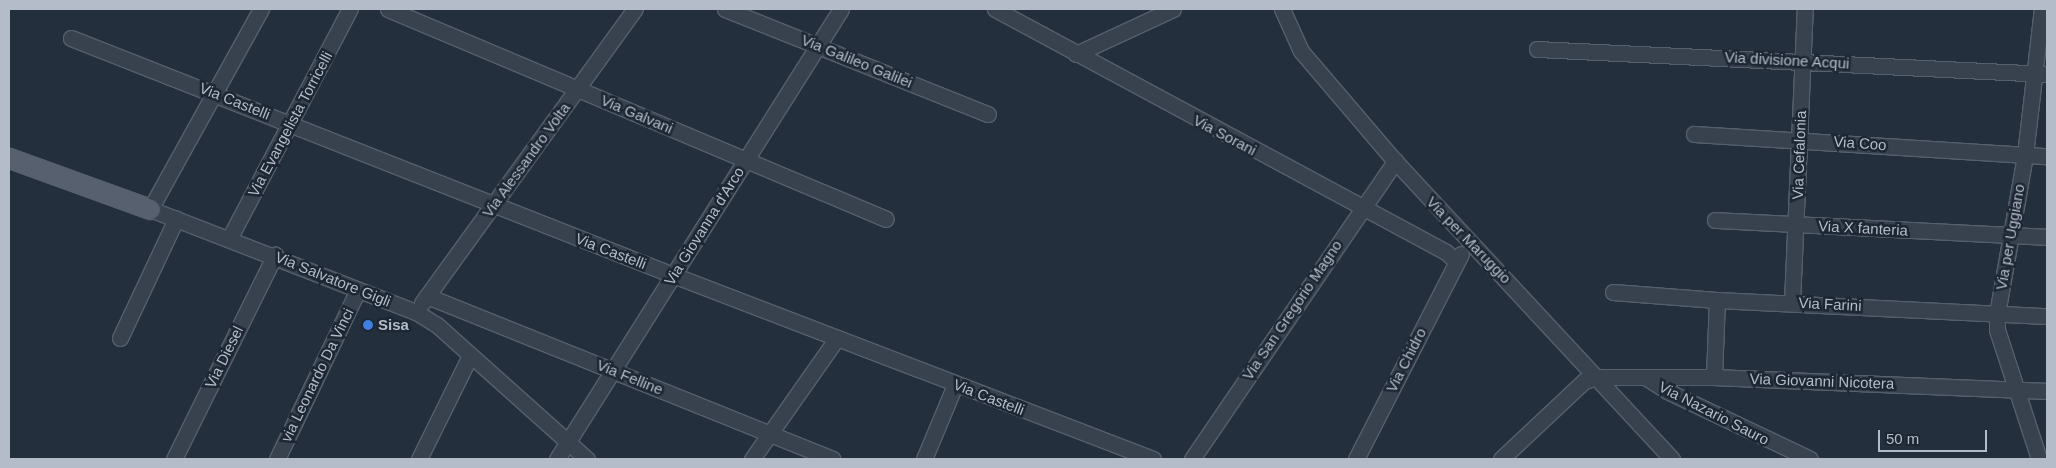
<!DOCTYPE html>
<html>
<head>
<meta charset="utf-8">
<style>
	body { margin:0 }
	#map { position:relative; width:2056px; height:468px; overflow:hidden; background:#242f3e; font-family:Helvetica,sans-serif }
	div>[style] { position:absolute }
	.roads { filter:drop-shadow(1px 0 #565f6c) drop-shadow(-1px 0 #565f6c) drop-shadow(0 1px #565f6c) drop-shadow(0 -1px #565f6c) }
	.minor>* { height:15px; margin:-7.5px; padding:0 7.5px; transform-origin:7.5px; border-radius:7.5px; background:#38414e }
	.major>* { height:19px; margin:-9.5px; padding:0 9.5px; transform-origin:9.5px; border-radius:9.5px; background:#56606e }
	.dots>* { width:14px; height:14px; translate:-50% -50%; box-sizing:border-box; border:2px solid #1d2633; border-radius:50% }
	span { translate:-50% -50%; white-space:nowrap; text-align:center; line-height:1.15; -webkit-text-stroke:5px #1d2633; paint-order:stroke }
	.street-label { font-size:15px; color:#b4bcc9 }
	.poi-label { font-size:15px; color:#b4bcc9; font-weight:700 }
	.left { translate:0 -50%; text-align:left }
	.frame { position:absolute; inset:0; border:10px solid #b4bcc9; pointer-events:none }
	.scale { position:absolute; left:1878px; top:430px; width:109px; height:22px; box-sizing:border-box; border:2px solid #b4bcc9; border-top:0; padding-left:6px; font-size:15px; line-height:18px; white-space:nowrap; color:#b4bcc9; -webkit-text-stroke:4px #1d2633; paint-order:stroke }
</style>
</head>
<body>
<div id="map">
	<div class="roads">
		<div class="minor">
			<div style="left:261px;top:9px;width:229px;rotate:119deg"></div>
			<div style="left:150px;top:209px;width:285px;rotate:21.2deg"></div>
			<div style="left:416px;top:312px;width:25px;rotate:32deg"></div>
			<div style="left:437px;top:325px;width:201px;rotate:41.8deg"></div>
			<div style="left:388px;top:9px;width:540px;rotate:22.86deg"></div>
			<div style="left:725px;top:9px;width:283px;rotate:21.8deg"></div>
			<div style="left:995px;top:9px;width:512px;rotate:28.32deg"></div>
			<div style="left:1446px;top:252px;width:13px;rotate:42deg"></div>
			<div style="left:1282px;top:9px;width:46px;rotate:65.7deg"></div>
			<div style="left:1301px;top:51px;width:145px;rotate:49.5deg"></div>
			<div style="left:1395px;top:161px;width:407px;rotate:47.1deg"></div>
			<div style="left:71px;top:38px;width:647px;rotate:21.49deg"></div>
			<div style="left:673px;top:275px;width:514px;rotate:20.97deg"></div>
			<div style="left:1537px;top:49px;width:511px;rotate:2.81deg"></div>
			<div style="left:1076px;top:54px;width:107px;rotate:-24.9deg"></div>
			<div style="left:1694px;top:134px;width:354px;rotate:3.6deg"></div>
			<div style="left:1715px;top:220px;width:332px;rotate:2.9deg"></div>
			<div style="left:229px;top:239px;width:260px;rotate:-62.3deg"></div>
			<div style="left:1613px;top:292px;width:104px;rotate:4.4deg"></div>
			<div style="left:1717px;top:300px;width:330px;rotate:2.8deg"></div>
			<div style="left:427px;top:296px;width:437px;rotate:21.9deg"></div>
			<div style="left:1792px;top:302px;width:293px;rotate:-87.5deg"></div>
			<div style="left:422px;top:303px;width:363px;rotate:-54.1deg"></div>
			<div style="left:120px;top:338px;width:132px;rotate:-64.8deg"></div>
			<div style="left:1645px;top:377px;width:26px;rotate:32deg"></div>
			<div style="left:1667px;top:391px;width:158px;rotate:25.4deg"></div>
			<div style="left:1714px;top:377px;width:77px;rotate:-87.8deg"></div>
			<div style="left:174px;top:459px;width:228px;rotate:-63.7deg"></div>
			<div style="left:277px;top:459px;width:187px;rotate:-64.4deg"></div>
			<div style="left:419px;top:459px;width:115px;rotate:-63.7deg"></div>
			<div style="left:557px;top:459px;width:532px;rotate:-57.74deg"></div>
			<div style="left:752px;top:459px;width:148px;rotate:-54.9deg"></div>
			<div style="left:924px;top:459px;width:80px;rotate:-67.3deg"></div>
			<div style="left:1192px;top:459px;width:361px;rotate:-55.7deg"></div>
			<div style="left:1356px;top:459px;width:230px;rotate:-62.9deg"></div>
			<div style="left:1501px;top:459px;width:114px;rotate:-43.2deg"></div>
			<div style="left:1584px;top:381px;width:15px;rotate:-16deg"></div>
			<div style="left:1598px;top:377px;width:116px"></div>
			<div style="left:1714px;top:377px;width:333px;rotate:2.4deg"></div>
			<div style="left:2039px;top:459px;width:136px;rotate:-108deg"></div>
			<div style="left:1997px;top:330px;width:16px;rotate:-90deg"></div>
			<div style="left:1997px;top:314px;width:161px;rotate:-80deg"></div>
			<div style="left:2025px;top:155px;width:147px;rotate:-83.4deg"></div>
		</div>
		<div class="major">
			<div style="left:9px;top:158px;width:150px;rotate:19.9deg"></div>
		</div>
	</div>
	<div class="dots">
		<div style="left:368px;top:325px;background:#3f7fe0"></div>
	</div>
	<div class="street-label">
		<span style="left:1787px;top:60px;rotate:3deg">Via divisione Acqui</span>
		<span style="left:857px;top:61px;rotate:22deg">Via Galileo Galilei</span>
		<span style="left:235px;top:101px;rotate:22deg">Via Castelli</span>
		<span style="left:637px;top:114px;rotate:23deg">Via Galvani</span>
		<span style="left:290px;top:124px;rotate:-62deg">Via Evangelista Torricelli</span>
		<span style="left:1225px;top:135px;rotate:28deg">Via Sorani</span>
		<span style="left:1860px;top:143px;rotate:4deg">Via Coo</span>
		<span style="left:1799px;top:155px;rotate:-88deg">Via Cefalonia</span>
		<span style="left:526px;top:160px;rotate:-54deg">Via Alessandro Volta</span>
		<span style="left:704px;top:226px;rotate:-58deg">Via Giovanna d'Arco</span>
		<span style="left:1863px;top:228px;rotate:3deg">Via X fanteria</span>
		<span style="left:2010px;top:237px;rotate:-80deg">Via per Uggiano</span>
		<span style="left:1469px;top:240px;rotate:46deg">Via per Maruggio</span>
		<span style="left:611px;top:251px;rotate:21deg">Via Castelli</span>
		<span style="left:333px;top:279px;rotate:22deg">Via Salvatore Gigli</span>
		<span style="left:1830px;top:304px;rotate:3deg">Via Farini</span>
		<span style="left:1292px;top:310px;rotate:-56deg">Via San Gregorio Magno</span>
		<span style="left:224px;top:357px;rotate:-64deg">Via Diesel</span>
		<span style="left:1406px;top:360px;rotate:-63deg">Via Chidro</span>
		<span style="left:317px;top:375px;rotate:-64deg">via Leonardo Da Vinci</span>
		<span style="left:630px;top:377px;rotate:22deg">Via Felline</span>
		<span style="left:1822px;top:381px;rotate:2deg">Via Giovanni Nicotera</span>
		<span style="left:989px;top:397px;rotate:21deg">Via Castelli</span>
		<span style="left:1714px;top:413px;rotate:27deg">Via Nazario Sauro</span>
	</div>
	<div class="poi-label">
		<span class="left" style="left:378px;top:325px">Sisa</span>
	</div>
	<div class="frame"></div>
	<div class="scale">50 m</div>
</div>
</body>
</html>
